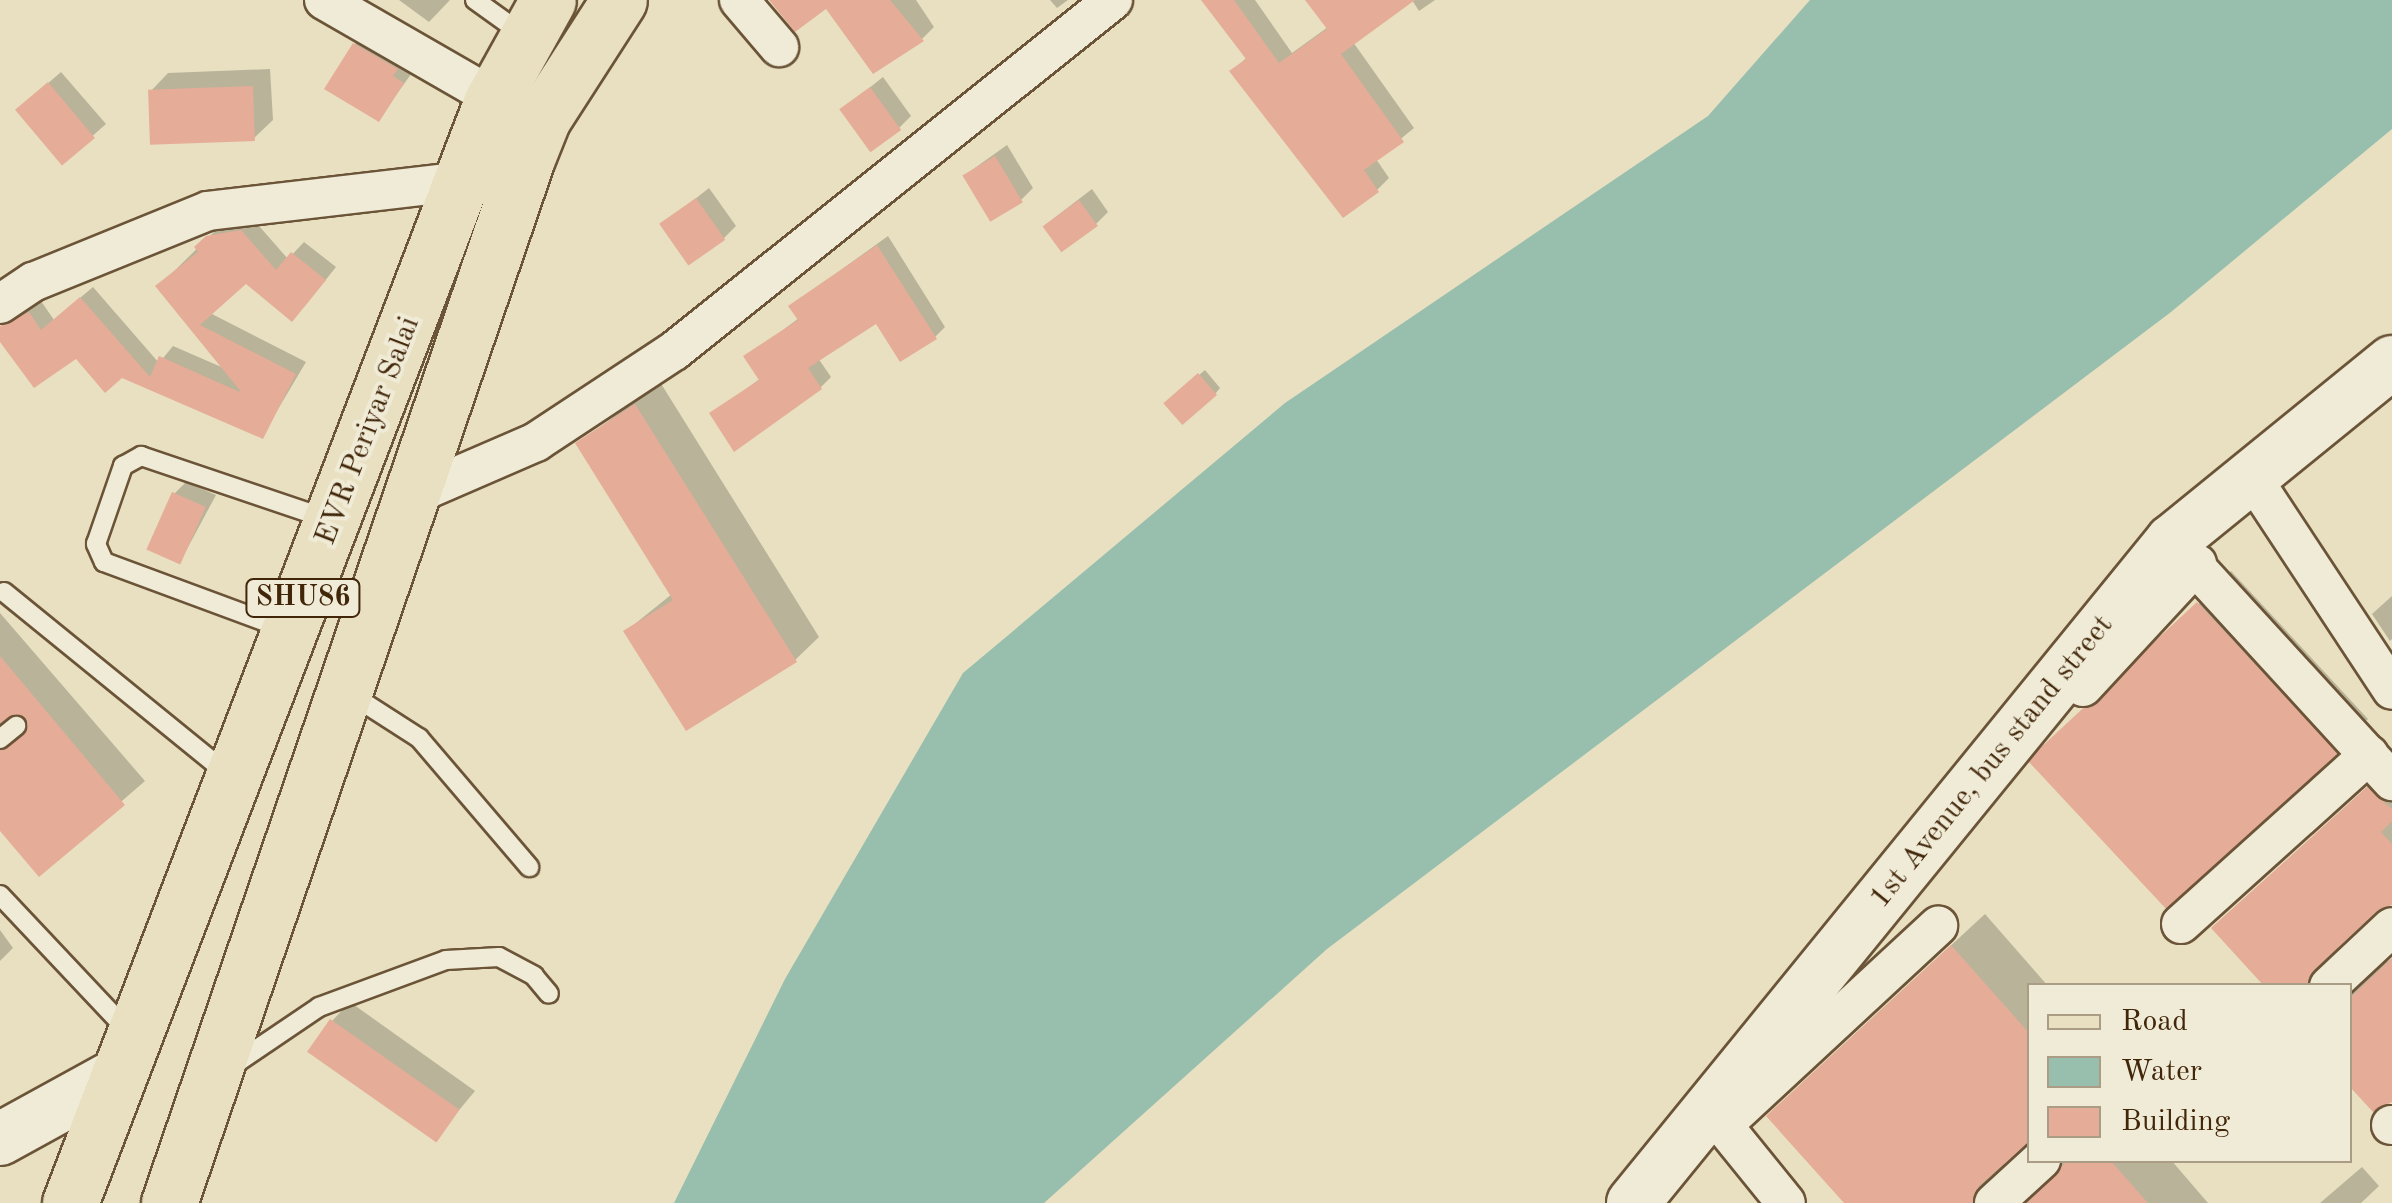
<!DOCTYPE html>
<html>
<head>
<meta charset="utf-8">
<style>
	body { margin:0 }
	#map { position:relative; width:2392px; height:1203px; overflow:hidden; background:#e8e0c1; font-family:"Old Standard TT",serif }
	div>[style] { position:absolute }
	.water>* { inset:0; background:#98bead }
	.shadow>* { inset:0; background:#0003 }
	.building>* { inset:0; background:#e5ac98; transform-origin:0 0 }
	.roads { filter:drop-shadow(2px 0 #6b5437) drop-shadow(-2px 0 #6b5437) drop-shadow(0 2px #6b5437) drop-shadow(0 -2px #6b5437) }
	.lane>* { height:18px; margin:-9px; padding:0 9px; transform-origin:9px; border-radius:9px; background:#f0ebd7 }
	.street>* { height:38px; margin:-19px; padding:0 19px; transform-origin:19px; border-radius:19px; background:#f0ebd7 }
	.secondary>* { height:52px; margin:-26px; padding:0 26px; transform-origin:26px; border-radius:26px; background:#f0ebd7 }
	.primary>* { height:55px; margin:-27.5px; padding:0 27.5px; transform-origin:27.5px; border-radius:27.5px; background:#e8e0c1 }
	span { translate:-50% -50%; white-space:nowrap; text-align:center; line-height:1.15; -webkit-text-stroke:8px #f0ebd7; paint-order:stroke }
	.shield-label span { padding:2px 8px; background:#f0ebd7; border:2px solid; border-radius:8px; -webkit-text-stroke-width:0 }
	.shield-label { font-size:28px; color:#412609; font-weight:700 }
	.street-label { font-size:30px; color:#412609 }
	.legend { position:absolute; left:2027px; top:983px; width:325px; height:180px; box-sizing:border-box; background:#f0ebd7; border:2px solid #aa9c85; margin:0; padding:12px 18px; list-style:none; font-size:30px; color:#412609 }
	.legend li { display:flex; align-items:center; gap:20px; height:50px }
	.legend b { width:50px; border:2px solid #aa9c85 }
</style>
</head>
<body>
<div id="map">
	<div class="water">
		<div style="clip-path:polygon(1810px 0,2392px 0,2392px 129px,2171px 312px,1327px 949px,1044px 1203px,674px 1203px,785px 979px,963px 673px,1285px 403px,1708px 116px)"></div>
	</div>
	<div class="shadow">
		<div style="clip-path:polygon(399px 0,450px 0,429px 22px)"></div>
		<div style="clip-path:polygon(846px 0,916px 0,934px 27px,922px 39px)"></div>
		<div style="clip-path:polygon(1050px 0,1068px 0,1057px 8px)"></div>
		<div style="clip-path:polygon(1204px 0,1255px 0,1292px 53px,1328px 27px,1308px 0,1411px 0,1353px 42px,1414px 128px,1376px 159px,1389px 178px,1377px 190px,1232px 72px,1247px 57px)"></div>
		<div style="clip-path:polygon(1412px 0,1435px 0,1419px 11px)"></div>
		<div style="clip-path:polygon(367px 32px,414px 70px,379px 119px,355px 44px)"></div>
		<div style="clip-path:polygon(270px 69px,273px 120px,254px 138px,150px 92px,168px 73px)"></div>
		<div style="clip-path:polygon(61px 72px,106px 124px,63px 162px,31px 98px)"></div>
		<div style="clip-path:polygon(883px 77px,911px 116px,899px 128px,843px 109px)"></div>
		<div style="clip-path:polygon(1007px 145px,1033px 188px,1021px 200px,965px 175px)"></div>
		<div style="clip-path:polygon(709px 188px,736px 226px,724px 238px,662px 225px)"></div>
		<div style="clip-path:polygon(1092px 189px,1108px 212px,1096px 224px,1045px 225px)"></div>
		<div style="clip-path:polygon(253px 219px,288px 259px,304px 242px,336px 267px,304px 307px,246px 281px,210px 313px,306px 362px,262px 436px,76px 355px,0 337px,3px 315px,41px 301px,54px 320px,93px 287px,159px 363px,173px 346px,226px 369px,159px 286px,221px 225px)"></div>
		<div style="clip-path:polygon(888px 236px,945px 327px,935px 337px,876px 321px,818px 358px,831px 377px,821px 387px,712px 414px,761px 378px,747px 357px,799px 318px,791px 306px)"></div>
		<div style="clip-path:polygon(1205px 370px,1220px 388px,1215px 394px,1172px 398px)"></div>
		<div style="clip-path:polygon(660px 382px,819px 637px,795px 660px,626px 631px,672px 594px,578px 444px)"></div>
		<div style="clip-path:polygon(186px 482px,216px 495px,180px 562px,174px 494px)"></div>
		<div style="clip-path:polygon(2231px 571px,2368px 719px,2335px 752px,2154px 650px)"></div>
		<div style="clip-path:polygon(2392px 596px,2392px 639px,2390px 641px,2372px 614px)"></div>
		<div style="clip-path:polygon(evenodd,0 613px,145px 781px,39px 873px,0 827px,0 613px,15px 711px,29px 717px,30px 729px,16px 730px,15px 711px)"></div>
		<div style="clip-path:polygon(2392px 764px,2392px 904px,2375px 908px,2339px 946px,2344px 968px,2357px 976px,2392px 959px,2392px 1100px,2373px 1109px,2350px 1084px,2350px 986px,2267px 986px,2214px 928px)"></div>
		<div style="clip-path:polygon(1985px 914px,2048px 986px,2030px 986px,2030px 1140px,2004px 1162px,2009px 1185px,2035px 1193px,2064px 1160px,2171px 1160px,2208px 1203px,1847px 1203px,1802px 1083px)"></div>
		<div style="clip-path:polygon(0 930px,13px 948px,0 961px)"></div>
		<div style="clip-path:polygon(350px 1002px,475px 1091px,435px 1139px,332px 1021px)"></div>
		<div style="clip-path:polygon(2362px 1167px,2379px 1186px,2361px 1203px,2320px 1203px)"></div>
	</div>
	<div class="building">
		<div style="clip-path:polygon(769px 0,890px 0,924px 41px,873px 74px,826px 9px,795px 32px)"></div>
		<div style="clip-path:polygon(1201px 0,1234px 0,1279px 63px,1327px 29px,1305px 0,1415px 0,1341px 54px,1404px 142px,1364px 170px,1379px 192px,1343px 218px,1229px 71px,1246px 59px)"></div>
		<div style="clip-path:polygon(353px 43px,398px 69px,393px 76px,404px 83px,379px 122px,324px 89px)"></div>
		<div style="left:48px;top:82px;width:73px;height:43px;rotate:50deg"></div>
		<div style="left:253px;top:86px;width:55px;height:105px;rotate:88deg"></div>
		<div style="left:870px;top:87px;width:53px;height:38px;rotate:54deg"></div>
		<div style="left:995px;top:156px;width:54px;height:38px;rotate:59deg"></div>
		<div style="left:696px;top:198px;width:51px;height:45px;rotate:55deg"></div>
		<div style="left:1079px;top:200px;width:32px;height:45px;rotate:54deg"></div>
		<div style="clip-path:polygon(241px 230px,276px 270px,291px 252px,326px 280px,292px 322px,246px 284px,200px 325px,296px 374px,263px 439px,122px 378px,105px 393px,76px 359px,34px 388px,0 342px,0 326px,29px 312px,41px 330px,80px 297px,150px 377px,159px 356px,242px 393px,155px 286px,198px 252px,194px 247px,206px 236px)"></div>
		<div style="clip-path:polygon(877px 245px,937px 339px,900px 362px,876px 324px,808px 368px,822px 389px,734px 452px,709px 413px,759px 380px,743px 356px,798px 320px,788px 306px)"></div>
		<div style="left:1198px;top:373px;width:29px;height:46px;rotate:49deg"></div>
		<div style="clip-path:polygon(635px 404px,797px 662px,686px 731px,623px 631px,673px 600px,575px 443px)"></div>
		<div style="left:172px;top:492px;width:37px;height:63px;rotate:24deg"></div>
		<div style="left:2197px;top:602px;width:207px;height:232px;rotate:47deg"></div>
		<div style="clip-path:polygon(0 656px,125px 805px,39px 877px,0 831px,0 751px,28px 725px,15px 714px,0 723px)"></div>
		<div style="clip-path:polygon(2367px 787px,2392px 809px,2392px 821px,2381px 832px,2392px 844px,2392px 905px,2377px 911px,2314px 970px,2307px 986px,2264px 986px,2211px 928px)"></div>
		<div style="clip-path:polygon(1951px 945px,2030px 1034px,2030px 1141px,1979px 1186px,1972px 1203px,1844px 1203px,1766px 1116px)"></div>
		<div style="clip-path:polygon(2392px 958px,2392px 1102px,2373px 1112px,2350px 1087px,2350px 998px)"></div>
		<div style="left:330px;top:1019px;width:158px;height:40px;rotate:35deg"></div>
		<div style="clip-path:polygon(2068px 1160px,2110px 1160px,2148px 1203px,2027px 1203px)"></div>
	</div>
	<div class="roads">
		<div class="lane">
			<div style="left:475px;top:0;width:57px;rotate:35.7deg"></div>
			<div style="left:4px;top:592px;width:290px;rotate:39.1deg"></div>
			<div style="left:285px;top:629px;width:193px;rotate:-159.7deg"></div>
			<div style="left:104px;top:562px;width:20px;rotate:-114deg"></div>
			<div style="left:96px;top:544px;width:83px;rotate:-70.9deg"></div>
			<div style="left:123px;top:466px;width:21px;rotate:-29deg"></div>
			<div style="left:141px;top:456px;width:196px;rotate:18.7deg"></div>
			<div style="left:352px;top:695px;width:80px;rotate:32.7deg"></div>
			<div style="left:419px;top:738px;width:170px;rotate:49.5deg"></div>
			<div style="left:0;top:739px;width:21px;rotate:-39deg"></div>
			<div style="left:0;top:895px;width:188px;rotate:46.7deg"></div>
			<div style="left:229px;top:1068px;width:109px;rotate:-34.1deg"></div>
			<div style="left:319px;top:1007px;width:135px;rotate:-20.3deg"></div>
			<div style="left:446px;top:960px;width:53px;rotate:-3.2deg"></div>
			<div style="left:499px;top:957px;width:40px;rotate:28deg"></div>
			<div style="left:534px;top:976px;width:23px;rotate:50deg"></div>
		</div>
		<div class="street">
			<div style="left:324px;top:0;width:217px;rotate:29.9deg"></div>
			<div style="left:739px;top:0;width:62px;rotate:49.6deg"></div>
			<div style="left:0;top:304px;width:40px;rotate:-34deg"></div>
			<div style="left:33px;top:282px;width:189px;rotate:-22.1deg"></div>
			<div style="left:208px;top:211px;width:259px;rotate:-6.7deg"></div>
			<div style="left:2251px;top:476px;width:256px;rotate:56.6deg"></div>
			<div style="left:416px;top:494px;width:131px;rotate:-23.4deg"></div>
			<div style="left:536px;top:442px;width:165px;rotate:-33.4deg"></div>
			<div style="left:674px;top:351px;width:562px;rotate:-38.64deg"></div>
			<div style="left:2172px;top:541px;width:326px;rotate:47.5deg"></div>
			<div style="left:2083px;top:687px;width:168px;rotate:-47.2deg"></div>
			<div style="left:2181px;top:924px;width:253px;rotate:-42deg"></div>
			<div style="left:2329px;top:986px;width:86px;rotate:-43.1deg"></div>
			<div style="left:1709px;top:1108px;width:122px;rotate:51deg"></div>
			<div style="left:1724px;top:1124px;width:292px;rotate:-42.8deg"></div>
			<div style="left:2391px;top:1125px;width:1px"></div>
			<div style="left:1994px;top:1203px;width:64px;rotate:-42.5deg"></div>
		</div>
		<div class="secondary">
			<div style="left:0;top:1139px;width:135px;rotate:-28.8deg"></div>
			<div style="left:1633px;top:1203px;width:854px;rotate:-50.85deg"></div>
			<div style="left:2172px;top:541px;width:284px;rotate:-39.1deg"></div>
		</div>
		<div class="primary">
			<div style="left:70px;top:1203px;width:1180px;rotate:-69.05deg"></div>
			<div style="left:492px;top:101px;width:115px;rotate:-61deg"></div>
			<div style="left:169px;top:1203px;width:1105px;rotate:-71.09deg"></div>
			<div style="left:527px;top:158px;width:43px;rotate:-68.2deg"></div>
			<div style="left:543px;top:118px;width:140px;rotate:-57.2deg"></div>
		</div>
	</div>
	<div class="shield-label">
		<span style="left:303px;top:598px">SHU86</span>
	</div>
	<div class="street-label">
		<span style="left:368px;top:431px;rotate:-69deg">EVR Periyar Salai</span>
		<span style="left:1992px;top:762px;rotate:-51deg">1st Avenue, bus stand street</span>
	</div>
	<ul class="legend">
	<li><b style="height:12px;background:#e8e0c1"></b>Road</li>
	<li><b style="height:28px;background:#98bead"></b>Water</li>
	<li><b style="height:28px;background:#e5ac98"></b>Building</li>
	</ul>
</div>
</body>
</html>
